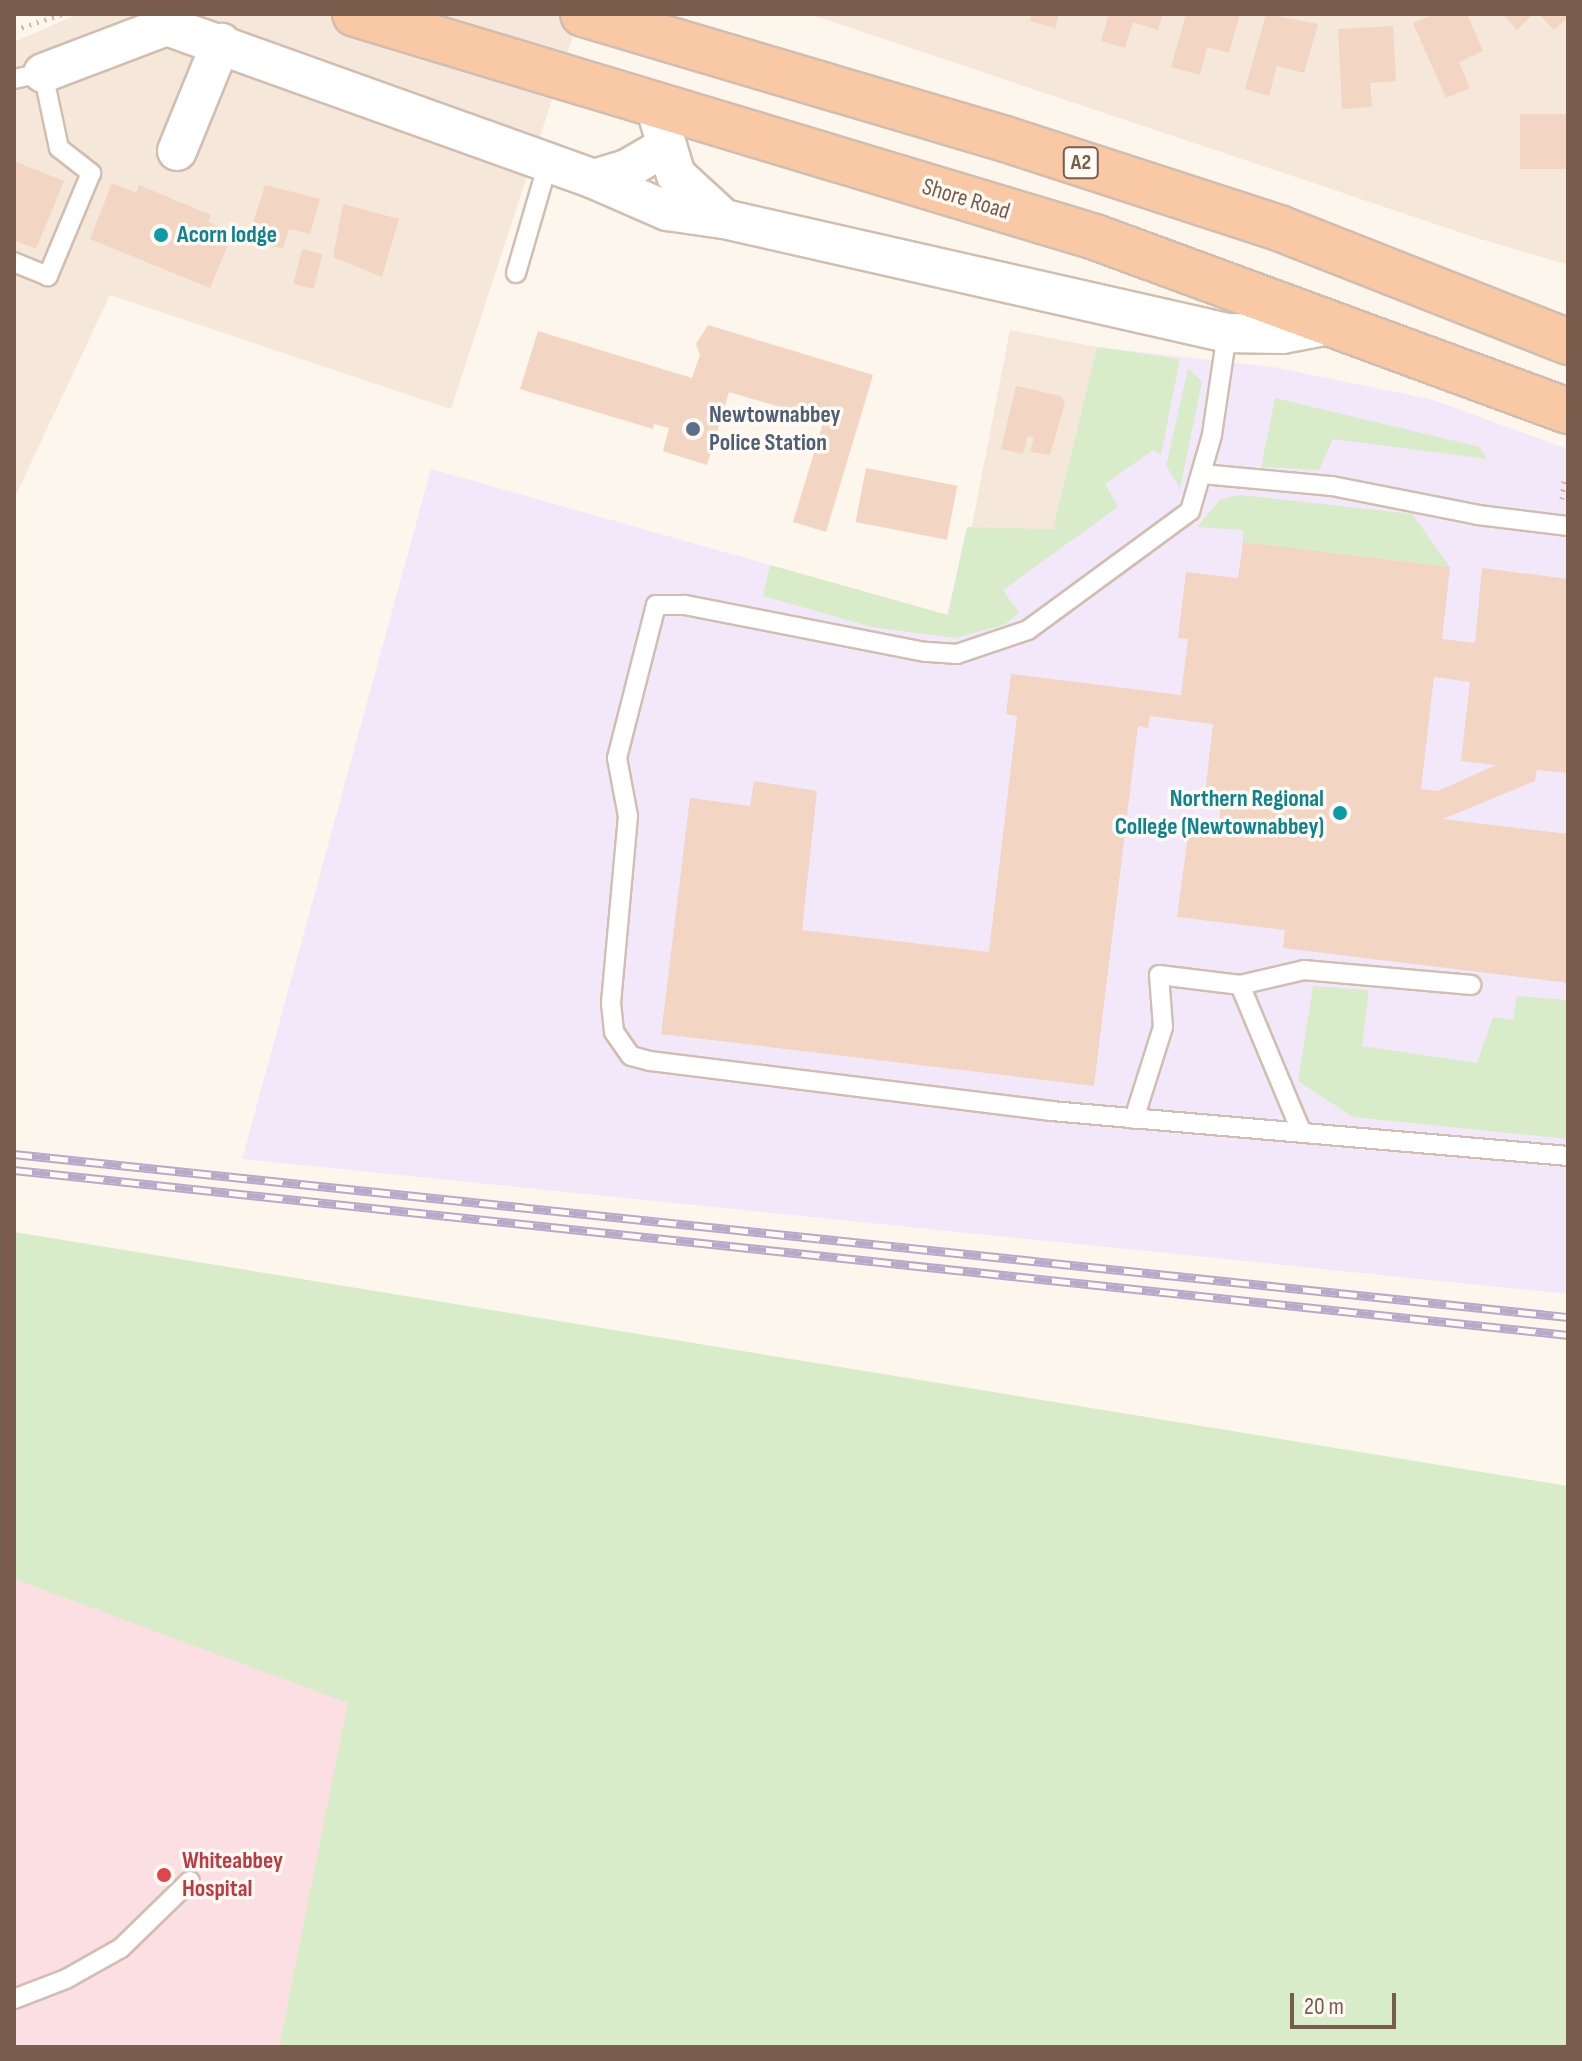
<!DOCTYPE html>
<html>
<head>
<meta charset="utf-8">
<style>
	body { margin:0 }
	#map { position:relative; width:1582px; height:2061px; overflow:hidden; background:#fdf6ec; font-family:"Sofia Sans Condensed",sans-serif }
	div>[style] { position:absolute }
	.residential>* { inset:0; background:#f5e8da; transform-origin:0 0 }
	.education>* { inset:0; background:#f3e8fa }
	.medical>* { inset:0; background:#fbdfe3 }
	.green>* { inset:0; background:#d8ecc9 }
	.building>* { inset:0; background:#f3d5c3; transform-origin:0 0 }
	.path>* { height:5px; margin-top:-2.5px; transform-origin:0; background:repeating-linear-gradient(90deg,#d9b8a5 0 2px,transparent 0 8px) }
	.roads { filter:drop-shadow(2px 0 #d1beb0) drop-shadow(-2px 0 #d1beb0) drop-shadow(0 2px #d1beb0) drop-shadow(0 -2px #d1beb0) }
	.service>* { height:18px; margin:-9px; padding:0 9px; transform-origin:9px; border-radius:9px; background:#fff }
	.minor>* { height:38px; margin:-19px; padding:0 19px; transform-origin:19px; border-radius:19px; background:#fff }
	.trunk>* { height:44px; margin:-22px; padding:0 22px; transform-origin:22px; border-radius:22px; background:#f9c8a4 }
	.rail>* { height:9px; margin-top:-4.5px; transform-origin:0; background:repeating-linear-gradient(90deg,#fffaf3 0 18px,#b9a8c9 0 36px); box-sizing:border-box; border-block:2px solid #b9a8c9 }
	.dots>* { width:22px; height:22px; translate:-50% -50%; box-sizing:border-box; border:4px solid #fffaf3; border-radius:50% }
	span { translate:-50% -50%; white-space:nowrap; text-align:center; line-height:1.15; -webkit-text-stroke:7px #fffaf3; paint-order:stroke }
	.shield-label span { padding:2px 6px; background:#fffaf3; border:2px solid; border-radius:6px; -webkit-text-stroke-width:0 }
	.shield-label { font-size:22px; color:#7a5c4d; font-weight:700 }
	.street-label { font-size:24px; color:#7a5c4d }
	.culture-label { font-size:24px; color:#0d838f; font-weight:700 }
	.left { translate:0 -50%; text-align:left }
	.right { translate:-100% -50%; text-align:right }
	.service-label { font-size:24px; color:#4e5e75; font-weight:700 }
	.health-label { font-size:24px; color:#be3a42; font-weight:700 }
	.frame { position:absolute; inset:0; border:16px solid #7a5c4d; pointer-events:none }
	.scale { position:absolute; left:1290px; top:1993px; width:106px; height:36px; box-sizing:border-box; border:4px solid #7a5c4d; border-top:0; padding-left:10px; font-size:24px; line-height:28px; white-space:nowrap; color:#7a5c4d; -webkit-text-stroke:6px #fffaf3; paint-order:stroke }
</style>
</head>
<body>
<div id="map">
	<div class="residential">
		<div style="clip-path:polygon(78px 14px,580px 14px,451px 409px,110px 295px,14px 499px,14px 42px)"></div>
		<div style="clip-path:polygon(809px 14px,1568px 14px,1568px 265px,1477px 238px)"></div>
		<div style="left:1010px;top:330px;width:89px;height:202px;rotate:11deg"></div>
	</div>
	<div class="education">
		<div style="clip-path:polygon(1097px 347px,1273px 367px,1430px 399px,1568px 449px,1568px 1294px,242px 1159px,431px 469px,947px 615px,967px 527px,1053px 529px)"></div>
	</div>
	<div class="medical">
		<div style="clip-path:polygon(14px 1579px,349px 1702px,279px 2047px,14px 2047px)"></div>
	</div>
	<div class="green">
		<div style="clip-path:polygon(1097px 347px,1180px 359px,1161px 455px,1153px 450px,1105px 484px,1118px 507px,1003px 590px,1019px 613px,1004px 625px,955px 638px,872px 627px,763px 596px,770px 565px,948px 615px,967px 527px,1053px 529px)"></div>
		<div style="clip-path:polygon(1188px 368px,1202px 382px,1180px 488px,1166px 466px)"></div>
		<div style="clip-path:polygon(1275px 398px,1480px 447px,1487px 459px,1333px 439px,1319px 470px,1261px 467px)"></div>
		<div style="clip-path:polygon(1240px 495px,1412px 514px,1450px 567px,1243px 542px,1243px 530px,1197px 527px,1221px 499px)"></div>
		<div style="clip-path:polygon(1313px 986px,1369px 990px,1362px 1046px,1477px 1063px,1493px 1017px,1513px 1020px,1517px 996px,1568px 1000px,1568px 1139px,1353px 1117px,1298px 1081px)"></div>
		<div style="clip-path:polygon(14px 1232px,1568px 1486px,1568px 2047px,279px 2047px,348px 1703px,14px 1579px)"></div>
	</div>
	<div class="building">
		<div style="clip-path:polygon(1032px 14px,1059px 14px,1055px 28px,1030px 21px)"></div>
		<div style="clip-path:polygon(1109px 14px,1163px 14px,1158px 30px,1133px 22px,1125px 48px,1101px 41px)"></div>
		<div style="clip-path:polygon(1186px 14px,1240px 14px,1229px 53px,1207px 47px,1200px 75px,1171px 67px)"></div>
		<div style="clip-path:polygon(1266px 14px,1318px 24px,1304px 73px,1277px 66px,1269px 96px,1245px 89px)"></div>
		<div style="clip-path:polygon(1434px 14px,1467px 14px,1483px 51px,1459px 62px,1470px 88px,1446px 98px,1413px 23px)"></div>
		<div style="clip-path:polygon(1503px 14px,1533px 14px,1517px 30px)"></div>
		<div style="clip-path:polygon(1539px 14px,1568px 14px,1568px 17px,1554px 30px)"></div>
		<div style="clip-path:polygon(1393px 26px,1396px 81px,1370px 83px,1372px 107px,1342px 109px,1338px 29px)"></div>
		<div style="left:1568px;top:114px;width:55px;height:48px;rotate:90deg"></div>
		<div style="clip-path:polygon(14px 161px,64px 181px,36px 249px,14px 240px)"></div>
		<div style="clip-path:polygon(112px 183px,136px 193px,139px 185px,211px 215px,208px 222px,233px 232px,210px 288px,90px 239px)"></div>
		<div style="clip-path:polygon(265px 185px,320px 199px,310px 234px,289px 229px,283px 248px,266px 245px,270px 224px,265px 240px,255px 241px,254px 220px)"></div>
		<div style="clip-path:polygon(343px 204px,399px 219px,382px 277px,333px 257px)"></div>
		<div style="left:302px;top:249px;width:21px;height:36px;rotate:14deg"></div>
		<div style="clip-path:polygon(708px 325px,873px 375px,826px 532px,793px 522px,824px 420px,729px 392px,707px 465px,663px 451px,669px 428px,654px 424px,653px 429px,520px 389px,538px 331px,692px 378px,700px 355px,696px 344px)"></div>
		<div style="clip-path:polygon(1016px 386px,1061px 396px,1065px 403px,1050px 455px,1030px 452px,1034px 437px,1028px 436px,1023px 454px,1001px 449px)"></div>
		<div style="left:866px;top:468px;width:93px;height:55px;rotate:11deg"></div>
		<div style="clip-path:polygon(evenodd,1243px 542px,1450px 567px,1442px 639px,1475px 643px,1482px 568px,1568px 579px,1568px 773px,1537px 770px,1535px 781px,1443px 819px,1568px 834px,1568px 983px,1283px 948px,1285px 930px,1177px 917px,1188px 835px,1217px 838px,1221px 804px,1204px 802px,1213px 724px,1150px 716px,1148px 728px,1138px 726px,1094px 1086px,661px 1034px,690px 798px,750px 806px,754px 781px,817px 791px,802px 930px,989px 952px,1017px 716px,1006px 714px,1011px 674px,1181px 695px,1188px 639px,1178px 638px,1186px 572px,1238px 578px,1243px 542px,1434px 677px,1470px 682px,1461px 761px,1496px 765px,1438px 791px,1421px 789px,1434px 677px)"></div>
	</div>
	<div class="path">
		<div style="left:14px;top:30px;width:51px;rotate:-18.4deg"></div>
		<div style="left:1562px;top:499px;width:19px;rotate:-84deg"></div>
	</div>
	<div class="roads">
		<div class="service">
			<div style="left:14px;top:79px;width:30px;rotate:-12deg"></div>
			<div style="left:43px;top:73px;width:77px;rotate:78deg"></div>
			<div style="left:59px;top:148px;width:41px;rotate:38deg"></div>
			<div style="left:91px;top:173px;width:112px;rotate:112.7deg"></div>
			<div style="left:48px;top:276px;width:37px;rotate:-158deg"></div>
			<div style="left:516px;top:273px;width:115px;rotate:-73.8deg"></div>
			<div style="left:1227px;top:333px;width:103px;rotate:98.4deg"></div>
			<div style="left:1212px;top:435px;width:79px;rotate:106.1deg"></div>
			<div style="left:1190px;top:511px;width:201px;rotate:143.7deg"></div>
			<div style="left:1028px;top:630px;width:75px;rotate:161.3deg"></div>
			<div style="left:957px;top:654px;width:32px;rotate:-176deg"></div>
			<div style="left:925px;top:652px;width:245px;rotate:-168.9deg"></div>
			<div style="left:685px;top:605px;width:29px;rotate:180deg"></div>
			<div style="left:656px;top:605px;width:158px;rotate:104.3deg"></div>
			<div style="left:617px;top:758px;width:59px;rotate:79.3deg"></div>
			<div style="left:628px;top:816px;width:188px;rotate:95.2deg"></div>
			<div style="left:611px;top:1003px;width:29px;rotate:84deg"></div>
			<div style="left:614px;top:1032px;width:29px;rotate:55deg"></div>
			<div style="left:631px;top:1056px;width:20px;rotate:15deg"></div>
			<div style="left:650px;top:1061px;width:404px;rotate:7.1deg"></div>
			<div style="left:1051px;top:1111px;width:519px;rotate:4.97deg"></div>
			<div style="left:1202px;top:474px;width:131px;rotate:5.3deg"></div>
			<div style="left:1332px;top:486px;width:149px;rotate:11.2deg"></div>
			<div style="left:1478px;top:515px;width:91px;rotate:7deg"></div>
			<div style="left:1240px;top:985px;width:160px;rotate:67.3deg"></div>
			<div style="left:1134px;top:1119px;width:96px;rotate:-72.5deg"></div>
			<div style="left:1163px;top:1027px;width:52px;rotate:-94.4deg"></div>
			<div style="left:1159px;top:975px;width:82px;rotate:7deg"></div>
			<div style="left:1240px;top:985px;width:66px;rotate:-13.2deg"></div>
			<div style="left:1304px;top:970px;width:168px;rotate:5.1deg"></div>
			<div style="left:14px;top:1999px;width:56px;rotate:-21deg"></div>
			<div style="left:66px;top:1979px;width:63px;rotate:-29.4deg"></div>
			<div style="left:121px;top:1948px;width:96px;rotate:-44.2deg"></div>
		</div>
		<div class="minor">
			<div style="left:43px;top:73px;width:133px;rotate:-20.8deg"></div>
			<div style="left:167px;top:26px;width:454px;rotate:19.7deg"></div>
			<div style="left:594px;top:179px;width:80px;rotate:23.7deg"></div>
			<div style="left:667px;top:211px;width:58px;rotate:8deg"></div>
			<div style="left:655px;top:106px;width:72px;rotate:73.1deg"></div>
			<div style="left:676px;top:175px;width:65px;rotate:42.5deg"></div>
			<div style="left:724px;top:219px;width:516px;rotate:12.77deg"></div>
			<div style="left:1227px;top:333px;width:55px;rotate:1deg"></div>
			<div style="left:1282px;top:334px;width:48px;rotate:-10.8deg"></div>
			<div style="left:177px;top:151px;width:117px;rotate:-67.8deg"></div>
			<div style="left:594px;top:179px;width:34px;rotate:-17deg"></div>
			<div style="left:627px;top:169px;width:44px;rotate:-30.1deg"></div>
		</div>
		<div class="trunk">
			<div style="left:355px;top:14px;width:773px;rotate:16.77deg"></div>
			<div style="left:1095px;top:237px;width:504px;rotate:20.2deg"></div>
			<div style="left:583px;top:14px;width:440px;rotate:16.5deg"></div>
			<div style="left:1005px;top:139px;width:288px;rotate:18deg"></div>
			<div style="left:1279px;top:228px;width:311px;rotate:21.5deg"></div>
		</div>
	</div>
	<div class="rail">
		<div style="left:14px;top:1154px;width:1563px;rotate:5.99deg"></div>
		<div style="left:14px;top:1170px;width:1563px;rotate:6.06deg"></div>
	</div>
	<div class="dots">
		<div style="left:161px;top:235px;background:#0f9aa8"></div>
		<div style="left:693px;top:429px;background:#5c6f8a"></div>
		<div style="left:1340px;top:813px;background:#0f9aa8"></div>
		<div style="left:164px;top:1875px;background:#e0444e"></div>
	</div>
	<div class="shield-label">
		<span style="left:1081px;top:163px">A2</span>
	</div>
	<div class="street-label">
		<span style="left:966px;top:199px;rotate:17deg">Shore Road</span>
	</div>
	<div class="culture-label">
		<span class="left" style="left:177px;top:235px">Acorn lodge</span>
		<span class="right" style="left:1324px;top:813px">Northern Regional<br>College (Newtownabbey)</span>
	</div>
	<div class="service-label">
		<span class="left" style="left:709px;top:429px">Newtownabbey<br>Police Station</span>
	</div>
	<div class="health-label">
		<span class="left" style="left:182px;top:1875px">Whiteabbey<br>Hospital</span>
	</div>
	<div class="frame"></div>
	<div class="scale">20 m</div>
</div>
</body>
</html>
